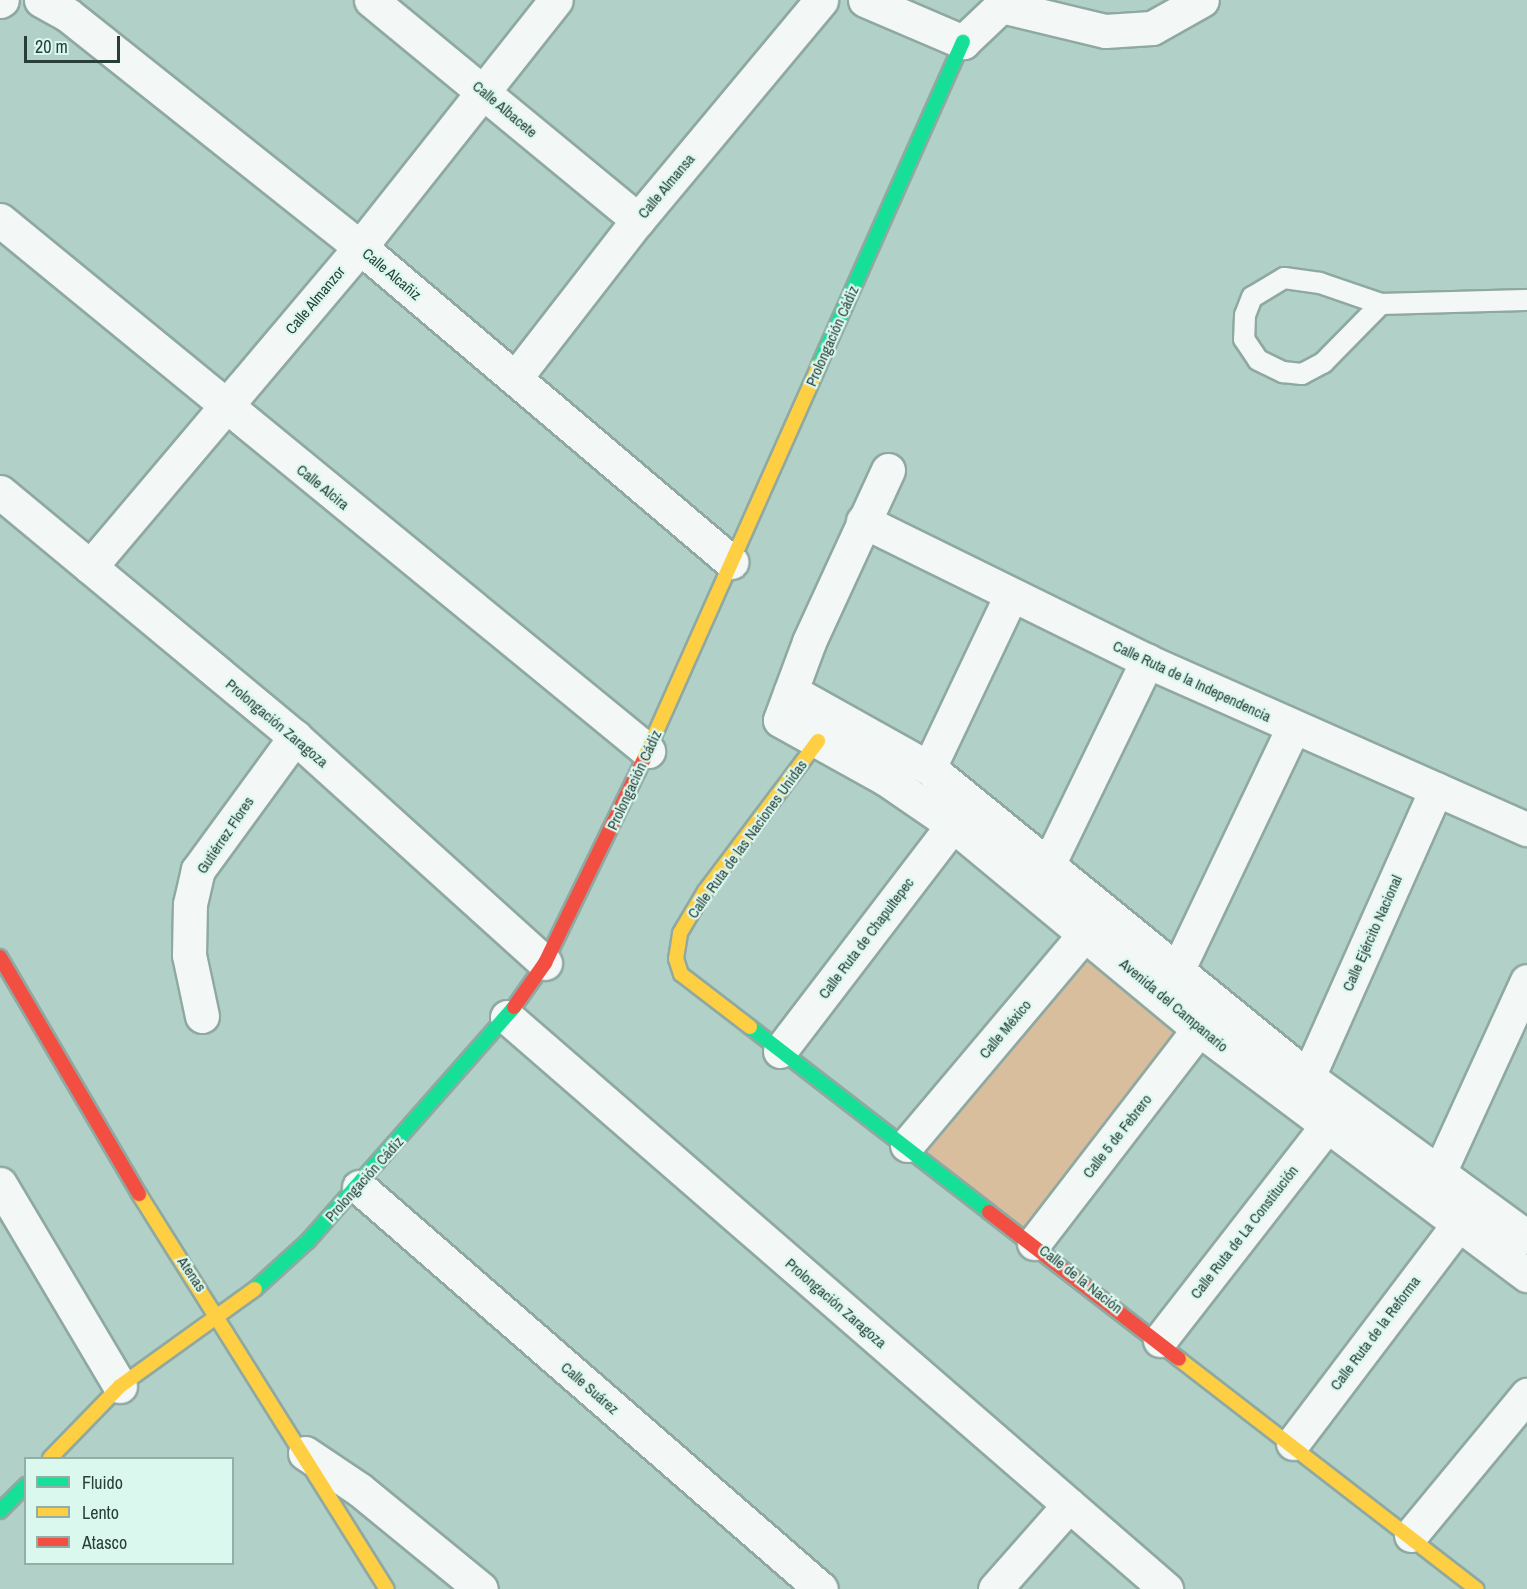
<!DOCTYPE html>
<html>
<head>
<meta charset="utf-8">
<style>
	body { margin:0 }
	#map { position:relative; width:1527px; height:1589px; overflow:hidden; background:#b1d1c8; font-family:"Archivo Narrow",sans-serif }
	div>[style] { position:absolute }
	.green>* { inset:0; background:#d8be9d; transform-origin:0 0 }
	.roads { filter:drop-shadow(2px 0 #8fa9a2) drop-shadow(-2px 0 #8fa9a2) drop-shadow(0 2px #8fa9a2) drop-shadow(0 -2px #8fa9a2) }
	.lane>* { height:20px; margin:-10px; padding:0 10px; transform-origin:10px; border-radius:10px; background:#f3f8f7 }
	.street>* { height:33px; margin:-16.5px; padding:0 16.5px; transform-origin:16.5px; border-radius:16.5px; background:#f3f8f7 }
	.fast>* { height:14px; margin:-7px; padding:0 7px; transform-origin:7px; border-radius:7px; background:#16e098 }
	.slow>* { height:14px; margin:-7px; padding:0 7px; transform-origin:7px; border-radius:7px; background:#ffcf43 }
	.jam>* { height:14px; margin:-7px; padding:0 7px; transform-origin:7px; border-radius:7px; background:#f24e42 }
	span { translate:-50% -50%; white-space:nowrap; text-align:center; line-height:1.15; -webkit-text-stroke:4.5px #dbf8ef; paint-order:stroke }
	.street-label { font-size:15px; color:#283f39 }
	.legend { position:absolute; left:24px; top:1457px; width:210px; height:108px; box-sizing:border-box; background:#dbf8ef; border:2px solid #93aea6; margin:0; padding:8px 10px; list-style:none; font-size:18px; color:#283f39 }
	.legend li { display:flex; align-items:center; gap:12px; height:30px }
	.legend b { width:30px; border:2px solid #93aea6 }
	.scale { position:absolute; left:24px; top:36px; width:96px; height:27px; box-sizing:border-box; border:3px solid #283f39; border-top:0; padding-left:8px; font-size:18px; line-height:21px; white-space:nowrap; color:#283f39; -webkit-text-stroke:4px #dbf8ef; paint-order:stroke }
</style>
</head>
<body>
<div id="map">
	<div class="green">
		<div style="left:1086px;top:933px;width:148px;height:277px;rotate:40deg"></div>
	</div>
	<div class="roads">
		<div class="lane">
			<div style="left:1381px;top:304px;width:65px;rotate:-161deg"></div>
			<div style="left:1320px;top:283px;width:36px;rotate:-172deg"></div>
			<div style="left:1284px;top:278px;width:37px;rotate:149deg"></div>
			<div style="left:1252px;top:297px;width:19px;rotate:111deg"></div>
			<div style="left:1245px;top:315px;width:24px;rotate:92deg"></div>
			<div style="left:1244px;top:339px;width:25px;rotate:56deg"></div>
			<div style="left:1258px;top:360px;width:28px;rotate:26deg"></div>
			<div style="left:1283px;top:372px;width:19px;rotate:6deg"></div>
			<div style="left:1302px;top:374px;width:24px;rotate:-28deg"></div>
			<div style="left:1323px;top:363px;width:83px;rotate:-45.5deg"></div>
			<div style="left:1381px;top:304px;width:146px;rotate:-1.6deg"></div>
		</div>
		<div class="street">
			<div style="left:41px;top:0;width:31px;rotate:29deg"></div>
			<div style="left:68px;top:15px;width:373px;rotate:38.5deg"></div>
			<div style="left:360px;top:247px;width:487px;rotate:40.3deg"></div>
			<div style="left:371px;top:0;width:346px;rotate:39.5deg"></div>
			<div style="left:865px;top:0;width:107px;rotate:23.2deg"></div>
			<div style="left:963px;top:42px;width:52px;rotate:-43.5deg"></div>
			<div style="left:0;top:1px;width:2px;rotate:-27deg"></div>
			<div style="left:1001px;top:6px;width:107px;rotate:13.5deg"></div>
			<div style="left:1105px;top:31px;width:47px;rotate:-3.7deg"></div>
			<div style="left:1152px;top:28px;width:57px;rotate:-29.2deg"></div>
			<div style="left:0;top:220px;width:838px;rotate:39.33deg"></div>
			<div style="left:516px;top:377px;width:199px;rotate:-52.2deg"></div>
			<div style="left:638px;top:220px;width:286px;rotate:-50.2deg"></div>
			<div style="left:888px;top:470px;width:189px;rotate:114.7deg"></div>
			<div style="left:809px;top:642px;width:83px;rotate:110.4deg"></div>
			<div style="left:780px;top:720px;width:121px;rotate:29.1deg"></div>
			<div style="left:886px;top:779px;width:81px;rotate:34.5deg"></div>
			<div style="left:953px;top:825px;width:320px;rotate:39.7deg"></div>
			<div style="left:1199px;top:1029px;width:410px;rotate:36.9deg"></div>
			<div style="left:0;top:492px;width:383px;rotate:39.7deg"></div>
			<div style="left:295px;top:737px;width:337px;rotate:42.1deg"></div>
			<div style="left:863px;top:521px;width:317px;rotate:26.2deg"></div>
			<div style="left:1147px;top:661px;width:415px;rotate:23.9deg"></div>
			<div style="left:90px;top:567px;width:419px;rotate:-49.8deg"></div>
			<div style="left:360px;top:247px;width:315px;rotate:-51.6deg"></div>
			<div style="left:791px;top:691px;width:158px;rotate:29.2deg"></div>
			<div style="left:929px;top:768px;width:489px;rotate:39.2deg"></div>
			<div style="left:1308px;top:1077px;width:271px;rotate:36.2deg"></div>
			<div style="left:929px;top:768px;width:191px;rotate:-64.6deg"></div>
			<div style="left:1049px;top:863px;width:225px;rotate:-64.1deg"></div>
			<div style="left:1177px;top:971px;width:269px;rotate:-64.5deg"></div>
			<div style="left:202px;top:1016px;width:62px;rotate:-102deg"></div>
			<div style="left:189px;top:955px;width:51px;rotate:-88.9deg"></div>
			<div style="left:190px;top:904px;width:35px;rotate:-77deg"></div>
			<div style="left:198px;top:870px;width:165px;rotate:-53.9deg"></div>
			<div style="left:507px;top:1017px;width:873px;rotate:40.96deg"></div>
			<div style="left:780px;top:1051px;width:285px;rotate:-52.6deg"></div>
			<div style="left:1308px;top:1077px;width:315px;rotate:-66deg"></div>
			<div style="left:907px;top:1145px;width:298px;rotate:-49.9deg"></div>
			<div style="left:1439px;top:1173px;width:211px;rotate:-65.4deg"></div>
			<div style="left:0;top:1184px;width:235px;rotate:59.3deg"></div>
			<div style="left:359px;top:1187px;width:612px;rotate:41.03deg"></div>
			<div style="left:1034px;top:1243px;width:270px;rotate:-52.4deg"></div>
			<div style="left:1160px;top:1340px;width:274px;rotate:-52.1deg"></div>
			<div style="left:1293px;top:1443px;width:295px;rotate:-52.9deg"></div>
			<div style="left:305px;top:1453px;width:66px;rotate:33.9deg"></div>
			<div style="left:360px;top:1490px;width:156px;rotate:39.3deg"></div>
			<div style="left:1411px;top:1535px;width:182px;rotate:-50.4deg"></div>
			<div style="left:995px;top:1589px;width:112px;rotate:-48.6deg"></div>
		</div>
		<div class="fast">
			<div style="left:819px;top:365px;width:354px;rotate:-66deg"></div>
			<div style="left:750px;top:1027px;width:302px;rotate:37.7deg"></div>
			<div style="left:255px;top:1289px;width:72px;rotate:-42.2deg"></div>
			<div style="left:308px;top:1241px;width:312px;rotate:-48.6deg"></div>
			<div style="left:0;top:1511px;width:37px;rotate:-45deg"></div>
		</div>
		<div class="slow">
			<div style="left:643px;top:761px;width:433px;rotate:-66deg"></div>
			<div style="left:750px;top:1027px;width:87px;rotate:-142.5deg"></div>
			<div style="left:681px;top:974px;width:16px;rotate:-108deg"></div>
			<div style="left:676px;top:959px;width:26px;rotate:-81deg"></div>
			<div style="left:680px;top:933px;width:49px;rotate:-59.2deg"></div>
			<div style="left:705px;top:891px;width:188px;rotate:-53deg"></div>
			<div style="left:139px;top:1194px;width:466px;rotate:57.9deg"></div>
			<div style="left:1179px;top:1359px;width:376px;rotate:37.7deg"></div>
			<div style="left:50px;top:1458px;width:100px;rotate:-45.8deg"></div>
			<div style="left:120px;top:1386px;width:166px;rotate:-35.7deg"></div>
		</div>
		<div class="jam">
			<div style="left:0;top:957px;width:275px;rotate:59.6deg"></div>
			<div style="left:514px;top:1007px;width:54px;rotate:-54.8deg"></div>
			<div style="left:545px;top:963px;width:225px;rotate:-64.1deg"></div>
			<div style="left:989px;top:1212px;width:240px;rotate:37.7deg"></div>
		</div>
	</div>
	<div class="street-label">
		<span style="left:505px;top:109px;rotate:40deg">Calle Albacete</span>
		<span style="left:666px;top:186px;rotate:-50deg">Calle Almansa</span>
		<span style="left:392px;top:274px;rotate:40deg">Calle Alcañiz</span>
		<span style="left:315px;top:300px;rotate:-50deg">Calle Almanzor</span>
		<span style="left:832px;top:336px;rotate:-66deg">Prolongación Cádiz</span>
		<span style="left:323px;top:487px;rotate:39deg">Calle Alcira</span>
		<span style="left:1192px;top:681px;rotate:25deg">Calle Ruta de la Independencia</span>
		<span style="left:277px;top:723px;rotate:40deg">Prolongación Zaragoza</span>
		<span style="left:634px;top:780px;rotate:-65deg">Prolongación Cádiz</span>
		<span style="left:225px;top:835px;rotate:-56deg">Gutiérrez Flores</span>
		<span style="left:747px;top:839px;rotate:-54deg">Calle Ruta de las Naciones Unidas</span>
		<span style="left:1372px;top:933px;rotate:-66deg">Calle Ejército Nacional</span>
		<span style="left:866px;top:938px;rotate:-53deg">Calle Ruta de Chapultepec</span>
		<span style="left:1174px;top:1005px;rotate:40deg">Avenida del Campanario</span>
		<span style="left:1005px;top:1029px;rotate:-50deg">Calle México</span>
		<span style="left:1117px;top:1136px;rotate:-52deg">Calle 5 de Febrero</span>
		<span style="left:364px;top:1179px;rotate:-48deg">Prolongación Cádiz</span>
		<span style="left:1244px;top:1232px;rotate:-52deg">Calle Ruta de La Constitución</span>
		<span style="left:192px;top:1274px;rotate:56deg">Atenas</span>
		<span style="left:1081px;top:1279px;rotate:38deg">Calle de la Nación</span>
		<span style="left:836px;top:1303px;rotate:41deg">Prolongación Zaragoza</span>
		<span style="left:1375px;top:1333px;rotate:-53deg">Calle Ruta de la Reforma</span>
		<span style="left:590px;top:1388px;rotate:41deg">Calle Suárez</span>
	</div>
	<ul class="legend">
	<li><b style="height:8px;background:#16e098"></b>Fluido</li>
	<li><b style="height:8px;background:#ffcf43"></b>Lento</li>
	<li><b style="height:8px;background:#f24e42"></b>Atasco</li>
	</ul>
	<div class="scale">20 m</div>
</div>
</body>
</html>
